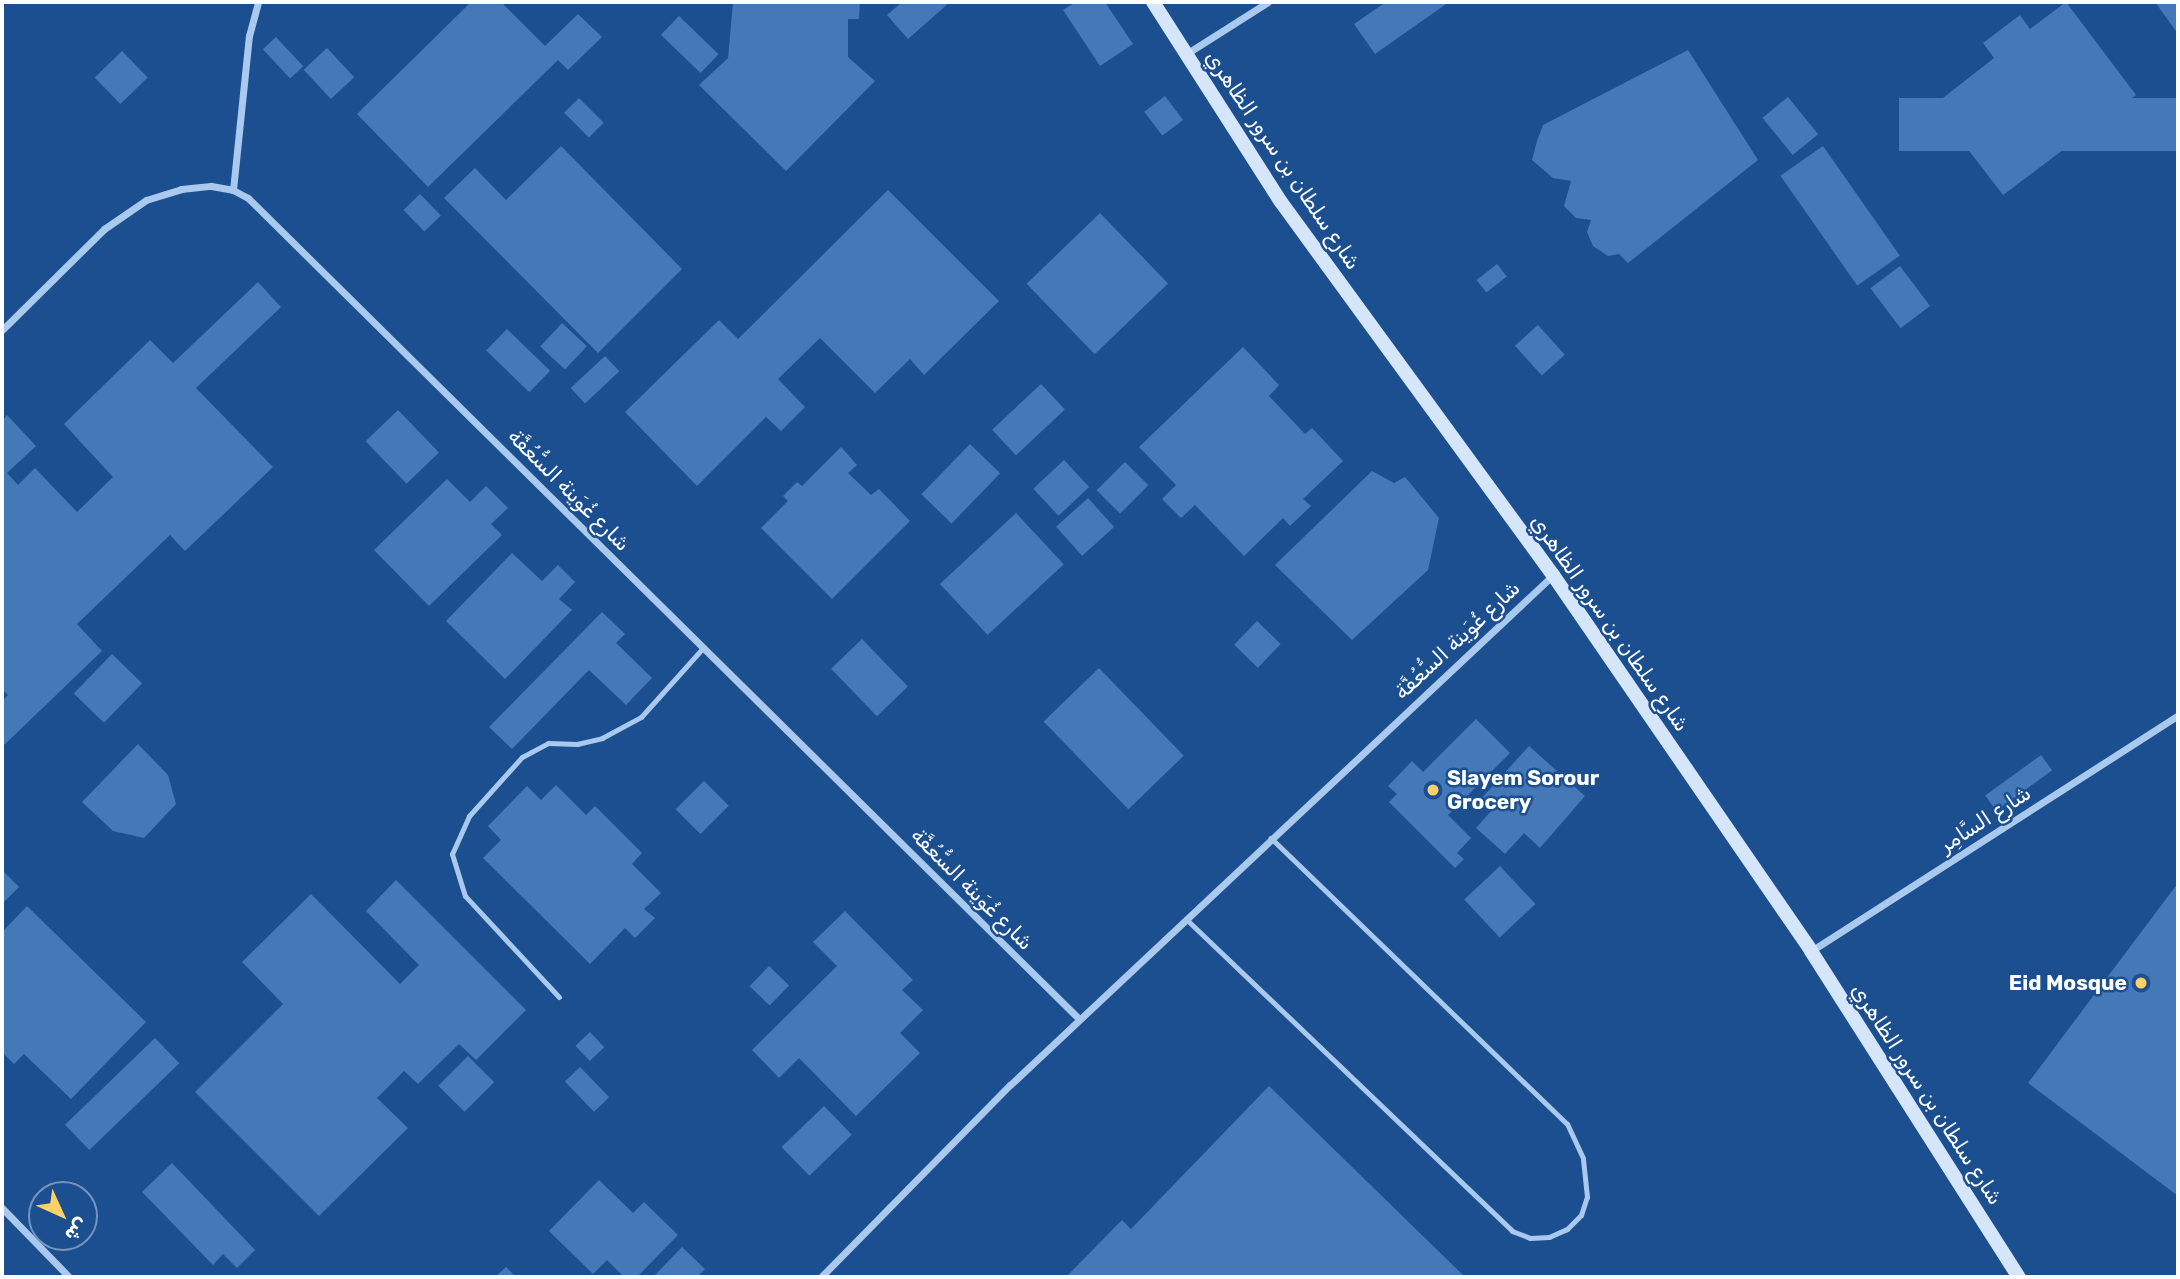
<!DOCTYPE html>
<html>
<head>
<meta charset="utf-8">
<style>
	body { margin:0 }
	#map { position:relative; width:2180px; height:1279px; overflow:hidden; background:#1b4f8f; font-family:Rubik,"Noto Sans Arabic",sans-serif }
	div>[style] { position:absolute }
	.building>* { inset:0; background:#4478b7; transform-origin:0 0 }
	.lane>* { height:5px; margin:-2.5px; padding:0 2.5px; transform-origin:2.5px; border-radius:2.5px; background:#a9c9ee }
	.street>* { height:7px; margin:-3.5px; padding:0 3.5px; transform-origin:3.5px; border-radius:3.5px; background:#a9c9ee }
	.secondary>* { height:14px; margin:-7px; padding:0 7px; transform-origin:7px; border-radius:7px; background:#d6e6fa }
	.dots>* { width:19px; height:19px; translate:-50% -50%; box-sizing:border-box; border:4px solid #1b4f8f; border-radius:50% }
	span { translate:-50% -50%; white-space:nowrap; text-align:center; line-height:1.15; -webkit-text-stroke:5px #1b4f8f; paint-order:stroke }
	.street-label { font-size:21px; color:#fff }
	.poi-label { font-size:21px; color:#fff; font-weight:700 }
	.left { translate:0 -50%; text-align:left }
	.right { translate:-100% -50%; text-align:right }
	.frame { position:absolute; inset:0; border:4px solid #fff; pointer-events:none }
	.north { position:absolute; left:28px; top:1181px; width:70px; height:70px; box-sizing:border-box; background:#1b4f8f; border:2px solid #7695bc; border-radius:50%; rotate:135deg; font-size:19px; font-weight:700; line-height:28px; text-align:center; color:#fff }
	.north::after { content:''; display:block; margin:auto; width:24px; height:32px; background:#ffd166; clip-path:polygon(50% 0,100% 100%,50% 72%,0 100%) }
</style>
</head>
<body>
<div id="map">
	<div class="building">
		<div style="clip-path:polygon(471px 2px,501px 2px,545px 46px,578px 14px,602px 37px,568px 70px,558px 60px,428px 187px,357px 114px)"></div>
		<div style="clip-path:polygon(733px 2px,860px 2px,859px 19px,848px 19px,848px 57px,875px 81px,786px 171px,699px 85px,728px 58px)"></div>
		<div style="clip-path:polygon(902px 2px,950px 2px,908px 39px,887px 15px)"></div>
		<div style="clip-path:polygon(1076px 2px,1105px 2px,1133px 44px,1100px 66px,1063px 10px)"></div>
		<div style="clip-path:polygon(1386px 2px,1449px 2px,1375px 54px,1354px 24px)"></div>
		<div style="clip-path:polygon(2066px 2px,2136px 95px,2003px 195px,1934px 105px,1994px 58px,1983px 43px,2020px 15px,2030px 29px)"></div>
		<div style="clip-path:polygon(2155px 2px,2178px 2px,2178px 34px)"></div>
		<div style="left:679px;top:16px;width:55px;height:26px;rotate:44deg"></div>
		<div style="left:276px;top:37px;width:40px;height:18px;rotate:47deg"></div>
		<div style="left:327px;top:48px;width:40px;height:32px;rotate:47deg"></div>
		<div style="clip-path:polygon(1688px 50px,1758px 160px,1628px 263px,1619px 254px,1608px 256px,1593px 246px,1587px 232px,1591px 220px,1576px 218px,1564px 206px,1571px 181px,1553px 178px,1532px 160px,1537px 141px,1543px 125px)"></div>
		<div style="left:122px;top:51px;width:37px;height:38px;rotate:46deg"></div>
		<div style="left:1165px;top:96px;width:30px;height:26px;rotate:53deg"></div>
		<div style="left:1788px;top:97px;width:48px;height:33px;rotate:51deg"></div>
		<div style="left:579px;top:98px;width:35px;height:21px;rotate:45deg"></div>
		<div style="left:2178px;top:98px;width:53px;height:279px;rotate:90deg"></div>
		<div style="clip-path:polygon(561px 146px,682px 269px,598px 353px,444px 198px,475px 168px,506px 200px)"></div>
		<div style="left:1823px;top:146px;width:134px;height:52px;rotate:55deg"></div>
		<div style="clip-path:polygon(888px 190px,999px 301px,924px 375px,910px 359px,875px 393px,820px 338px,778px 379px,805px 407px,781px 431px,766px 417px,697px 486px,625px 412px,719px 320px,738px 339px)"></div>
		<div style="left:420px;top:194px;width:30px;height:23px;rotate:46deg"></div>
		<div style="left:1100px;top:213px;width:98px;height:102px;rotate:46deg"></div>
		<div style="left:1497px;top:264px;width:16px;height:26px;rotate:52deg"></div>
		<div style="left:1900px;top:266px;width:50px;height:37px;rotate:53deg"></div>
		<div style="clip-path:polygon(258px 282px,281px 307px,196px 388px,273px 467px,185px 551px,170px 535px,77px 624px,102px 651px,2px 747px,2px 701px,8px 695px,2px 689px,2px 421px,7px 415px,36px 446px,7px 473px,18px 485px,35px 468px,77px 512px,113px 477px,64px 424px,150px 340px,173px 363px)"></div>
		<div style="left:562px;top:323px;width:34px;height:32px;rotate:43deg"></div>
		<div style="left:1538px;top:325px;width:40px;height:31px;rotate:48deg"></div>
		<div style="left:507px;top:329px;width:60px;height:30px;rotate:44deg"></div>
		<div style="clip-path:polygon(1243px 347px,1279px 385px,1269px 396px,1305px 434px,1312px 428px,1343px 461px,1303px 499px,1311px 506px,1290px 526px,1283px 518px,1244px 556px,1195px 505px,1181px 518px,1162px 499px,1176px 485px,1139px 447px)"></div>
		<div style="left:605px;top:356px;width:21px;height:47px;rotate:47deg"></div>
		<div style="left:1041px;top:384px;width:35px;height:67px;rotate:47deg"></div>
		<div style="left:398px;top:410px;width:59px;height:45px;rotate:46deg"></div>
		<div style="left:970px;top:444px;width:42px;height:70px;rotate:44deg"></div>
		<div style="clip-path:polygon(841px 447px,857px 465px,848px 473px,871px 495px,879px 489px,910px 521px,832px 599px,761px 528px,788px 501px,783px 496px,797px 482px,802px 486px)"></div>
		<div style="left:1064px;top:460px;width:37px;height:42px;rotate:47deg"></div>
		<div style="left:1125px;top:462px;width:33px;height:40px;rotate:45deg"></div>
		<div style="clip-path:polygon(1372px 471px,1394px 483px,1405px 477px,1439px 518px,1428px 570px,1352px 640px,1275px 565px)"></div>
		<div style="clip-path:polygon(447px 479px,470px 502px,486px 486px,508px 508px,491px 524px,502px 535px,429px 606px,374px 550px)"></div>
		<div style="left:1088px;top:498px;width:39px;height:43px;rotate:48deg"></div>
		<div style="left:1016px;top:513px;width:70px;height:104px;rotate:47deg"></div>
		<div style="clip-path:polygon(512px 553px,542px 581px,558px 565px,575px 582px,559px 599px,572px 610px,505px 679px,446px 621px)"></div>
		<div style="clip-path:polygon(602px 612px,625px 634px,616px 643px,652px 678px,626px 705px,589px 670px,512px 749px,489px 727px)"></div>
		<div style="left:1257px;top:621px;width:33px;height:33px;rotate:44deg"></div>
		<div style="left:862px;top:639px;width:66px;height:43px;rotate:46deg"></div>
		<div style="left:112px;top:654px;width:42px;height:55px;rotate:44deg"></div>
		<div style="left:1099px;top:668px;width:122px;height:77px;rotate:46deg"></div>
		<div style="clip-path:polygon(1476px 719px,1510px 753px,1448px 815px,1471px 838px,1457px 853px,1464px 859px,1455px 868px,1389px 802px,1397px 794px,1388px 786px,1412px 761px,1423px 772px)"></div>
		<div style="clip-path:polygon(138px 744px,168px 775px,176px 804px,144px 838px,113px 831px,82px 802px)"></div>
		<div style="clip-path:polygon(1529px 746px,1585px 796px,1540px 848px,1524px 833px,1505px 854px,1476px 828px,1491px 811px,1479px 801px)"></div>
		<div style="left:2041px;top:755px;width:19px;height:69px;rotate:54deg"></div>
		<div style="left:704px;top:781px;width:35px;height:40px;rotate:45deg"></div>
		<div style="clip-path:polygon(556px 785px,586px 815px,595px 806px,642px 853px,632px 864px,661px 893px,644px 909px,655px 918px,635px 938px,625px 928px,590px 964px,483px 858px,501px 840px,488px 826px,527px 786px,541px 800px)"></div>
		<div style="left:1500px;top:866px;width:52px;height:49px;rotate:47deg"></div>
		<div style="clip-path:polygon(2px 870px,19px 887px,2px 904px)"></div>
		<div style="clip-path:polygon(396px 880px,526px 1010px,476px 1060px,459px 1044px,418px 1084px,404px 1071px,377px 1098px,408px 1128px,319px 1216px,195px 1092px,283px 1004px,242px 962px,311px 894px,400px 984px,419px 965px,366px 911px)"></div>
		<div style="clip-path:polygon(2178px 883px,2178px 1196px,2028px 1083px)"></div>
		<div style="clip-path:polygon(27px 906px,146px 1022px,71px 1099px,24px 1054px,14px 1064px,2px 1052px,2px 932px)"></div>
		<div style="clip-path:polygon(845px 911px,913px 980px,902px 990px,923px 1010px,900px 1033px,920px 1053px,856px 1116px,799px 1058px,779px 1078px,752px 1050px,837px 966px,813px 942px)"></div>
		<div style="left:769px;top:966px;width:28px;height:28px;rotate:44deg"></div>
		<div style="left:590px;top:1032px;width:21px;height:20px;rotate:47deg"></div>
		<div style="left:155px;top:1038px;width:35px;height:125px;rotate:46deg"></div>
		<div style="left:468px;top:1056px;width:37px;height:42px;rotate:45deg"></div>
		<div style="left:580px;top:1067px;width:42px;height:21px;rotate:46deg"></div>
		<div style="clip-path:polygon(1269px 1086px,1465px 1277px,1066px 1277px,1122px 1220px,1131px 1229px)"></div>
		<div style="left:824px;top:1106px;width:40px;height:59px;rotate:46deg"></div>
		<div style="clip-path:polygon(172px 1163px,255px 1250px,237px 1268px,223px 1254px,213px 1265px,142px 1192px)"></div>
		<div style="clip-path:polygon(599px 1180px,633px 1213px,644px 1202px,678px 1235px,637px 1277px,624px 1277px,607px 1260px,593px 1274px,549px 1231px)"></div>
		<div style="clip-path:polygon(682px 1247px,705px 1269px,697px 1277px,653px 1277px)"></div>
		<div style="clip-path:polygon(506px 1267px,516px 1277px,495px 1277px)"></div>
	</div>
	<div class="lane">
		<div style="left:1186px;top:919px;width:451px;rotate:43.7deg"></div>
		<div style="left:1512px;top:1231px;width:19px;rotate:21deg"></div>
		<div style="left:1530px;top:1238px;width:19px;rotate:-3deg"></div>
		<div style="left:1549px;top:1237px;width:20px;rotate:-24deg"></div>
		<div style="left:1567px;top:1229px;width:20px;rotate:-45deg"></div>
		<div style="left:1581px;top:1215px;width:19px;rotate:-72deg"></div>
		<div style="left:1587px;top:1197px;width:39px;rotate:-96deg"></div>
		<div style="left:1583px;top:1158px;width:38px;rotate:-115deg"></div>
		<div style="left:1567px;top:1124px;width:412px;rotate:-136deg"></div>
		<div style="left:559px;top:997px;width:138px;rotate:-132.9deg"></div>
		<div style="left:465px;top:896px;width:44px;rotate:-107.2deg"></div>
		<div style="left:452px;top:854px;width:42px;rotate:-65.9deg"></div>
		<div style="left:469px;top:816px;width:79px;rotate:-48.1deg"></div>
		<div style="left:522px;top:757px;width:30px;rotate:-28deg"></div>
		<div style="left:548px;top:743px;width:29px;rotate:2deg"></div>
		<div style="left:577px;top:744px;width:26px;rotate:-13deg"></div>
		<div style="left:602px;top:738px;width:44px;rotate:-28.3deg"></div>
		<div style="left:641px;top:717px;width:93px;rotate:-48.1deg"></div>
	</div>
	<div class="street">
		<div style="left:1186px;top:54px;width:97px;rotate:-32.4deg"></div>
		<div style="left:233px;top:190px;width:155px;rotate:-84.1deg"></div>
		<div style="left:249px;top:36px;width:35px;rotate:-75deg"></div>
		<div style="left:2px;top:330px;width:144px;rotate:-44.7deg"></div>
		<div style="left:104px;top:229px;width:51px;rotate:-34.6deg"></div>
		<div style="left:146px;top:200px;width:37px;rotate:-17deg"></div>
		<div style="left:181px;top:189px;width:30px;rotate:-6deg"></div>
		<div style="left:211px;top:186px;width:22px;rotate:10deg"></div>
		<div style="left:233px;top:190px;width:17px;rotate:28deg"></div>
		<div style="left:248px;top:198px;width:1168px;rotate:44.65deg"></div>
		<div style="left:1811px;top:951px;width:436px;rotate:-32.7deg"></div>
		<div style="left:2px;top:1208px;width:96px;rotate:45.8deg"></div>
		<div style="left:821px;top:1277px;width:269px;rotate:-45.5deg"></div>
		<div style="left:1010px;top:1085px;width:745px;rotate:-43.2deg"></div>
	</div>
	<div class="secondary">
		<div style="left:1153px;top:2px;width:237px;rotate:57.4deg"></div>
		<div style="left:1281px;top:202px;width:462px;rotate:53.9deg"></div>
		<div style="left:1553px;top:575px;width:456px;rotate:55.5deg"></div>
		<div style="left:1811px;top:951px;width:387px;rotate:57.5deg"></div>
	</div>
	<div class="dots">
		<div style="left:1433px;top:790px;background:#ffd166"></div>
		<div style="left:2141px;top:983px;background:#ffd166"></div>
	</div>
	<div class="street-label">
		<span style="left:1283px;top:160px;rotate:56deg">شارع سلطان بن سرور الظاهري</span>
		<span style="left:569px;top:490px;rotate:45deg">شارع غُوَينة السُّعُفَّة</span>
		<span style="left:1610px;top:623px;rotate:55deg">شارع سلطان بن سرور الظاهري</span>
		<span style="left:1457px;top:640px;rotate:-43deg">شارع غُوَينة السُّعُفَّة</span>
		<span style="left:1985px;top:819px;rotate:-33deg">شارع السَّامِر</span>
		<span style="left:972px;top:889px;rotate:45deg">شارع غُوَينة السُّعُفَّة</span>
		<span style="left:1927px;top:1094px;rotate:57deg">شارع سلطان بن سرور الظاهري</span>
	</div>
	<div class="poi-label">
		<span class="left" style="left:1447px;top:790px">Slayem Sorour<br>Grocery</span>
		<span class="right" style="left:2127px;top:983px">Eid Mosque</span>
	</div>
	<div class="frame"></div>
	<div class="north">ش</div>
</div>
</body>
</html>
